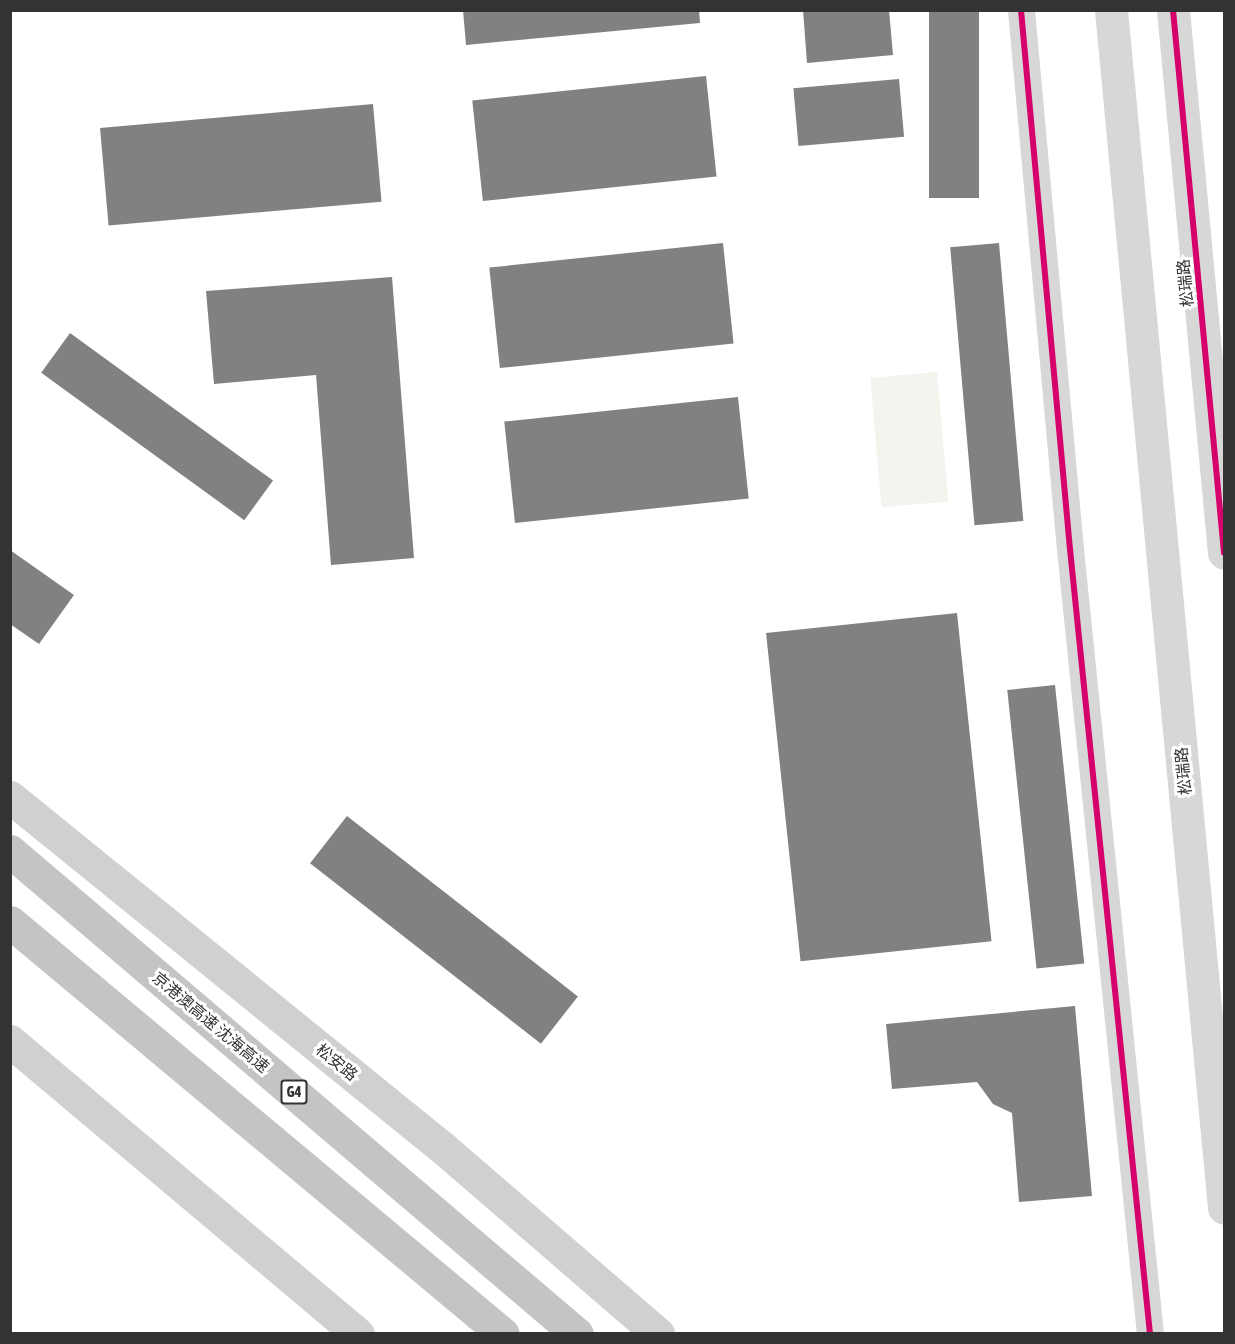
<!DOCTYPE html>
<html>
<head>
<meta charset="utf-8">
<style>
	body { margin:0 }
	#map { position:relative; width:1235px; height:1344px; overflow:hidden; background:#fff; font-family:"Asap Condensed","Noto Sans SC",sans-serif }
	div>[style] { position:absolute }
	.green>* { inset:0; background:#f1f5ed; transform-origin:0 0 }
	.building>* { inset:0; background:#818181; transform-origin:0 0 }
	.minor>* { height:27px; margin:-13.5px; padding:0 13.5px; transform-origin:13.5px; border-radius:13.5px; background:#d7d7d7 }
	.tertiary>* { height:33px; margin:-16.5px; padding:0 16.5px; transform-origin:16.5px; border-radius:16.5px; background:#d7d7d7 }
	.secondary>* { height:33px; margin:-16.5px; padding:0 16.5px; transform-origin:16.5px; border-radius:16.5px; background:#d0d0d0 }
	.motorway>* { height:33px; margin:-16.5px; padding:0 16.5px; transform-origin:16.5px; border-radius:16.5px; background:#c4c4c4 }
	.cycleway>* { height:6px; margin:-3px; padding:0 3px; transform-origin:3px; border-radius:3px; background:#d6006c }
	span { translate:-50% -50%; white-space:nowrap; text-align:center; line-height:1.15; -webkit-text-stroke:6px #fff; paint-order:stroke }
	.shield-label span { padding:2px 4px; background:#fff; border:2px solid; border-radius:4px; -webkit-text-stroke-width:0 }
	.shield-label { font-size:15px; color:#333; font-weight:700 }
	.street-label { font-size:16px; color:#333 }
	.frame { position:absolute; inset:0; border:12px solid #333; pointer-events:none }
</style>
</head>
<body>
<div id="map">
	<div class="green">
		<div style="left:937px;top:372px;width:130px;height:67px;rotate:85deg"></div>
	</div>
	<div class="building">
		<div style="clip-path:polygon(463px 10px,699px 10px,700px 23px,466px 45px)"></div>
		<div style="clip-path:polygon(803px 10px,889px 10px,893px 55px,807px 63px)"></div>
		<div style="left:929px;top:10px;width:50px;height:188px"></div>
		<div style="left:706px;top:76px;width:101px;height:235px;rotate:84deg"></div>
		<div style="left:899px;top:79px;width:58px;height:106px;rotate:85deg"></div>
		<div style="left:373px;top:104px;width:98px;height:274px;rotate:85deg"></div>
		<div style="left:723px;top:243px;width:101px;height:235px;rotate:84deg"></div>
		<div style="left:999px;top:243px;width:279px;height:49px;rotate:85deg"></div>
		<div style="clip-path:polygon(392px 277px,414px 558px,331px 565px,316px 375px,214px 384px,206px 291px)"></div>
		<div style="left:70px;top:333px;width:251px;height:49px;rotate:36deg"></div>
		<div style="left:738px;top:397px;width:102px;height:235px;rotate:84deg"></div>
		<div style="clip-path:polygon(10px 550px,74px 595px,39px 644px,10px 624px)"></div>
		<div style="left:957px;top:613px;width:330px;height:192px;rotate:84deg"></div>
		<div style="left:1055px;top:685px;width:280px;height:48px;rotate:84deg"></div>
		<div style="left:347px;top:816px;width:293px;height:60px;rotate:38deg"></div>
		<div style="clip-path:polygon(1075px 1006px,1092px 1196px,1019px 1202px,1012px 1113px,993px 1104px,977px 1082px,892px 1089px,886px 1024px)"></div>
	</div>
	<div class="minor">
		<div style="left:1021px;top:10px;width:541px;rotate:84.81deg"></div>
		<div style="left:1070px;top:549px;width:789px;rotate:84.18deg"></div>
	</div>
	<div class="tertiary">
		<div style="left:1111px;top:10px;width:1203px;rotate:84.61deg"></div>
		<div style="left:1173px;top:10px;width:545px;rotate:84.63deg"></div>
	</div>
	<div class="secondary">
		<div style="left:10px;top:797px;width:559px;rotate:39.04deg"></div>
		<div style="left:444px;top:1149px;width:283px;rotate:40.8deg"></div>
		<div style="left:10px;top:1041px;width:455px;rotate:40.1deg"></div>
	</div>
	<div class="motorway">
		<div style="left:10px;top:851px;width:745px;rotate:40.43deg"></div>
		<div style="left:10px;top:922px;width:642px;rotate:39.89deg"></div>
	</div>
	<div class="cycleway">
		<div style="left:1021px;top:10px;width:541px;rotate:84.81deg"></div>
		<div style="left:1070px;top:549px;width:789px;rotate:84.18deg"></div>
		<div style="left:1173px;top:10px;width:545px;rotate:84.63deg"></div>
	</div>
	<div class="shield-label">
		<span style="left:294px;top:1092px">G4</span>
	</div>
	<div class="street-label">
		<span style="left:1185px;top:283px;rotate:-95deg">松瑞路</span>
		<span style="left:1183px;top:771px;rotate:-95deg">松瑞路</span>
		<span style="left:211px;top:1022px;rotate:40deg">京港澳高速 沈海高速</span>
		<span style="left:337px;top:1062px;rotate:39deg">松安路</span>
	</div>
	<div class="frame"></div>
</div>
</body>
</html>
